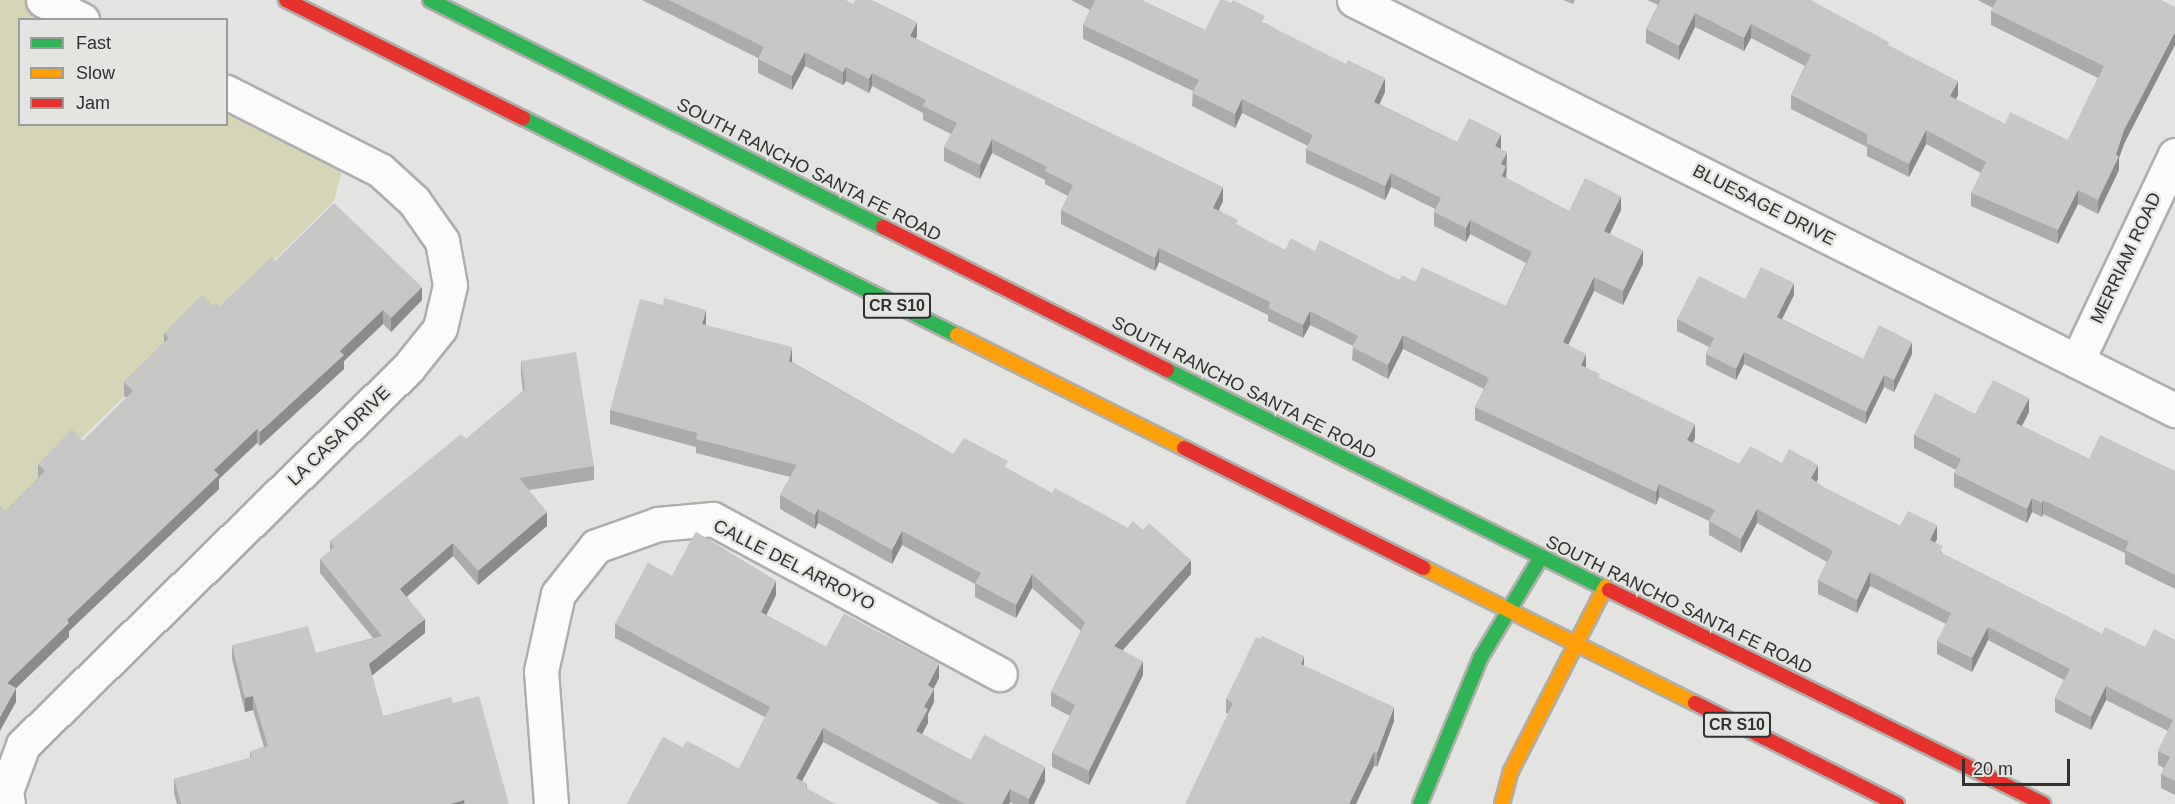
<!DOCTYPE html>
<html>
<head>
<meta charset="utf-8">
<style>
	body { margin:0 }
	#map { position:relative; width:2175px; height:804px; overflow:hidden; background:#e3e4e2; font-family:Helvetica,sans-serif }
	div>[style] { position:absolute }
	.green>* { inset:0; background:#d5d6b7 }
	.roads { filter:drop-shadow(2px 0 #aeaead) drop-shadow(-2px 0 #aeaead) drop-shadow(0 2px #aeaead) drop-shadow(0 -2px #aeaead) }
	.street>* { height:33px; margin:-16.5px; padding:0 16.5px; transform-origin:16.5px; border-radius:16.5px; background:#fbfbfb }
	.fast>* { height:14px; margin:-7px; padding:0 7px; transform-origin:7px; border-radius:7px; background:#30b455 }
	.slow>* { height:14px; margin:-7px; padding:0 7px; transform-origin:7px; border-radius:7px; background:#ff9f0a }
	.jam>* { height:14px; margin:-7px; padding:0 7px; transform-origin:7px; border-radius:7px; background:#e5322d }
	.wall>* { inset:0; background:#ababaa }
	.shaded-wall>* { inset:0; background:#8b8b8b }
	.building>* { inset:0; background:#c7c7c6 }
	span { translate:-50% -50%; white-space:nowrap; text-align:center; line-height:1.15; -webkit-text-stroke:4.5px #e4e5e1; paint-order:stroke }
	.shield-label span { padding:2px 4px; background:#e4e5e1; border:2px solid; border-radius:4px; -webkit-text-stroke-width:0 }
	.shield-label { font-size:16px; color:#313130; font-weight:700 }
	.street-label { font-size:18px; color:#313130 }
	.legend { position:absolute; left:18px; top:18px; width:210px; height:108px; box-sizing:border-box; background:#e4e5e1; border:2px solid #9c9d9a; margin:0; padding:8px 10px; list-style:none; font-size:18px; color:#313130 }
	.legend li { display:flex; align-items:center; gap:12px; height:30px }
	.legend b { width:30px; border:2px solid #9c9d9a }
	.scale { position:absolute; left:1962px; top:759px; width:108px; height:27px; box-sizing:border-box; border:3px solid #313130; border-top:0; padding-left:8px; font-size:18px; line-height:21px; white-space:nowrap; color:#313130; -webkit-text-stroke:4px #e4e5e1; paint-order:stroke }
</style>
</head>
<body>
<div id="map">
	<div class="green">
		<div style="clip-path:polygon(0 0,25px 0,66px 19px,20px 20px,20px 124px,226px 124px,227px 107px,342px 170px,334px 201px,220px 314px,128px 393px,0 517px)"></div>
	</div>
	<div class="roads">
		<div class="street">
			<div style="left:43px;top:0;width:44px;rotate:27.1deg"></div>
			<div style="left:1354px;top:0;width:918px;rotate:26.54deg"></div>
			<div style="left:2077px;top:361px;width:228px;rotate:-64.6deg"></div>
			<div style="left:8px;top:804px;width:13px;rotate:-99deg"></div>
			<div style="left:6px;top:791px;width:49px;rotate:-69.7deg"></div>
			<div style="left:23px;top:745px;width:539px;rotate:-44.4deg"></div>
			<div style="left:408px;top:368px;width:51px;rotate:-51.3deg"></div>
			<div style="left:440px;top:328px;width:44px;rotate:-76.9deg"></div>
			<div style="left:450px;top:285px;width:45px;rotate:-100.3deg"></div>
			<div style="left:442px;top:241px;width:49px;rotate:-125deg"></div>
			<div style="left:414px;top:201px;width:46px;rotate:-137.6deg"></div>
			<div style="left:380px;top:170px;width:173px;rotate:-153.1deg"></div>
			<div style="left:551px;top:804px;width:133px;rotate:-94.3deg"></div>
			<div style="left:541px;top:671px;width:79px;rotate:-77.6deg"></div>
			<div style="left:558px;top:594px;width:61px;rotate:-51.6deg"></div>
			<div style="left:596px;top:546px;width:66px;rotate:-19.5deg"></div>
			<div style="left:658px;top:524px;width:55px;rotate:-5.2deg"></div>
			<div style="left:713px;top:519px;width:326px;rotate:28.4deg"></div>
		</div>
		<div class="fast">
			<div style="left:430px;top:0;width:507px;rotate:26.62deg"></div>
			<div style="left:523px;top:118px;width:485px;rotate:26.6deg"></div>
			<div style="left:1167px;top:370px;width:494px;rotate:26.5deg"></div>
			<div style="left:1420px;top:804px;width:159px;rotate:-67.5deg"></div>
			<div style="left:1481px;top:657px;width:117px;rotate:-59deg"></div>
		</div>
		<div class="slow">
			<div style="left:957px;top:335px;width:254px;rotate:26.5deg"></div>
			<div style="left:1424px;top:568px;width:303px;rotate:26.5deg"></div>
			<div style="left:1502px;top:804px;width:34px;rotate:-75deg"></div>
			<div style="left:1511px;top:771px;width:207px;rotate:-62.9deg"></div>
		</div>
		<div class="jam">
			<div style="left:286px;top:0;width:265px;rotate:26.5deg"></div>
			<div style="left:883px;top:227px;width:318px;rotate:26.7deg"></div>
			<div style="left:1184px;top:448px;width:268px;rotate:26.6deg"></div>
			<div style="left:1609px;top:590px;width:484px;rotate:26.2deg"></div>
			<div style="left:1695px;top:703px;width:226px;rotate:26.6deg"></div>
		</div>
	</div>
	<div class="wall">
		<div style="clip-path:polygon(642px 0,845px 0,917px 36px,915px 38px,1223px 201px,1219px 210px,1238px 226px,1285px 250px,1315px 251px,1399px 280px,1415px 282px,1506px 306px,1526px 263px,1470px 234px,1466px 242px,1434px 226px,1434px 212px,1435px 209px,1391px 187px,1385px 200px,1306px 163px,1306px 149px,1308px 146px,1242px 113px,1235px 128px,1192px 106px,1193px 91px,1083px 39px,1083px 25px,1090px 10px,1071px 0,1141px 0,1205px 30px,1265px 23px,1385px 92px,1379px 104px,1457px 142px,1501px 148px,1500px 149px,1507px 166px,1506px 178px,1569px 211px,1621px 210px,1610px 234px,1643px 264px,1623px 305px,1594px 291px,1568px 345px,1586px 368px,1600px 378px,1695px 438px,1693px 442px,1739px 464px,1782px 463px,1818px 479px,1816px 482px,1823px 487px,1900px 526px,1937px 539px,1935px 542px,1943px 554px,2102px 634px,2145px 647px,2175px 640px,2175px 795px,2161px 788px,2161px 774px,2164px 768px,2158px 765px,2158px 751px,2168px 731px,2106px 700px,2091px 730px,2055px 712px,2055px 698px,2064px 680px,1988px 640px,1972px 672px,1937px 654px,1937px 641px,1946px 624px,1870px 586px,1857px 613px,1818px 594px,1818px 580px,1827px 562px,1757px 523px,1741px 553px,1709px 535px,1709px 521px,1659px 497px,1656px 505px,1475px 420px,1475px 407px,1484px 389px,1403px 349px,1388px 379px,1352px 360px,1353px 346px,1310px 325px,1303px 338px,1268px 321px,1268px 315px,1159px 262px,1155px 271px,1061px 224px,1061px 210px,1068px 196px,1045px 184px,1045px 180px,992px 153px,980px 179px,944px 161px,944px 147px,951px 134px,923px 120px,923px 113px,872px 86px,869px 93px,846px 81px,843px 85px,805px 66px,792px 90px,758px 73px,758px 58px)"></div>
		<div style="clip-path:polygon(1563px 0,1575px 0,1573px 4px)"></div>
		<div style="clip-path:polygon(1647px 0,1810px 0,1889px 46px,1958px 95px,1956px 99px,2005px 124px,2068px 140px,2098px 78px,1991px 25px,1991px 11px,1993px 8px,1978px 0,2161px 0,2124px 144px,2119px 158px,2119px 170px,2098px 214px,2078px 204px,2058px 244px,1971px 206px,1971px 193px,1981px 173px,1926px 144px,1909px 177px,1867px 156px,1867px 147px,1791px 109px,1791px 95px,1805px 66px,1751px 38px,1744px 51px,1695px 27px,1679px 60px,1646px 43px,1646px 29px,1658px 5px)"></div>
		<div style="clip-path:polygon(275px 261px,422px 300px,391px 332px,383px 324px,344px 361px,344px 369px,260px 446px,257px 443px,219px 479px,219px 489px,69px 631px,69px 637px,16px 688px,16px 702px,5px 511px,38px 478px,38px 464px,83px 441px,127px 398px,124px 396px,124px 382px,164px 343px,164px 333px,213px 306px,219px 307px)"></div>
		<div style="clip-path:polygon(1794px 295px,1782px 319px,1863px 359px,1912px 354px,1894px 392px,1884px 387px,1866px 424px,1744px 364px,1736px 380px,1706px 365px,1706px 354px,1709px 347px,1677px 331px,1677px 319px,1745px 299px)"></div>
		<div style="clip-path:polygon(663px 305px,706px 324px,705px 325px,792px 362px,953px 454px,1008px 469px,1191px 574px,1122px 650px,1143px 675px,1089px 785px,1052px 767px,1052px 753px,1070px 716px,1051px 706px,1051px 692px,1081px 631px,1032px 588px,1016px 618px,975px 597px,975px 584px,902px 545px,892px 564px,818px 523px,815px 529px,780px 509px,780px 495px,790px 477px,696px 453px,696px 447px,610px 424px,610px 410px)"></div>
		<div style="clip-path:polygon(521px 361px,594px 466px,594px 480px,529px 490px,547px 526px,478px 585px,453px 556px,407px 597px,425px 633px,372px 675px,383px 716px,453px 703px,509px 804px,177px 804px,174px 793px,174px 779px,250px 758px,250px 752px,264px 747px,253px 710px,245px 712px,232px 659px,232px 645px,316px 653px,373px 638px,320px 573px,320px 559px,330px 551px,330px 541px,466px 439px,523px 391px,521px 375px)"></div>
		<div style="clip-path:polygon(2029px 412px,2022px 426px,2089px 459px,2175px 471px,2175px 589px,2125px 564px,2125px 553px,2043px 514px,2042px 517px,2032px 512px,2027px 523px,1954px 487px,1954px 473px,1956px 470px,1914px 448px,1914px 435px,1975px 414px)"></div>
		<div style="clip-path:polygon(696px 532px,776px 581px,776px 595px,766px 615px,798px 632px,826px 647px,844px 614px,939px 664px,939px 678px,934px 688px,934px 702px,928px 714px,928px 723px,922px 734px,971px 760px,984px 735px,1045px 767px,1045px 781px,1034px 804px,1013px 804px,1010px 802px,1009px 804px,940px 804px,823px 742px,802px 781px,807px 784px,807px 789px,835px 804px,627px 804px,663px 737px,683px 748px,687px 741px,739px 769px,765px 717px,615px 638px,615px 624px,648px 563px,672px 576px)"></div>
		<div style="clip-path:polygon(1304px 666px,1394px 721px,1377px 767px,1226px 713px,1226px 699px)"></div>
	</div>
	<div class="shaded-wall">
		<div style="clip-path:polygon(1695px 13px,1695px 27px,1679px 60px,1679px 46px)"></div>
		<div style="clip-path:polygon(917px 22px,917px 36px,910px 50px,910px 36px)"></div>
		<div style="clip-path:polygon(1751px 24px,1751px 38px,1744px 51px,1744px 38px)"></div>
		<div style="clip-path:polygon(2175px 32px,2175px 45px,2124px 144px,2119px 158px,2119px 170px,2098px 214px,2098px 200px,2124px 130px)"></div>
		<div style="clip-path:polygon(805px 52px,805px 66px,792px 90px,792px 76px)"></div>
		<div style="clip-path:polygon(846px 67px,846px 81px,843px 85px,843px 72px)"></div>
		<div style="clip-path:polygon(872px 73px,872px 86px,869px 93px,869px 79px)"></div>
		<div style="clip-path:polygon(1385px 78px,1385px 92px,1374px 116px,1374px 102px)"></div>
		<div style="clip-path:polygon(1958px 81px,1958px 95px,1950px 110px,1950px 96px)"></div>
		<div style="clip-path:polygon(1242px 99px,1242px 113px,1235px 128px,1235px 114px)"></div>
		<div style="clip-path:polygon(1926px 130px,1926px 144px,1909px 177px,1909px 164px)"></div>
		<div style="clip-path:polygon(1501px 134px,1501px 148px,1495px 160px,1495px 146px)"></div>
		<div style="clip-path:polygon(992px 139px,992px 153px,980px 179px,980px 165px)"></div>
		<div style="clip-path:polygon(1507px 152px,1506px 180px,1502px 189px,1501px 164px)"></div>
		<div style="clip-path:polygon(1391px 173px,1391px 187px,1385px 200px,1385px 186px)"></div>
		<div style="clip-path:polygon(1223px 187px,1223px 201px,1213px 221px,1213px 208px)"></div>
		<div style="clip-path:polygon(2078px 190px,2078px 204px,2058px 244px,2058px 230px)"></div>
		<div style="clip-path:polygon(1621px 196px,1621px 210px,1604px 245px,1604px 231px)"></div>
		<div style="clip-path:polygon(1470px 220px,1470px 234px,1466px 242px,1466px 228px)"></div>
		<div style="clip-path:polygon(1159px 248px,1159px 262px,1155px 271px,1155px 258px)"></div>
		<div style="clip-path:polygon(1643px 250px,1643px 264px,1623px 305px,1623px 291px)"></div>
		<div style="clip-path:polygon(1594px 277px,1594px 291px,1563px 356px,1563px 342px)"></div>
		<div style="clip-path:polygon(1794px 283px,1794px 295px,1777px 329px,1777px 317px)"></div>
		<div style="clip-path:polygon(422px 287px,422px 300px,391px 332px,391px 318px)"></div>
		<div style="clip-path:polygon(383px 310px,383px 324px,344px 361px,344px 369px,260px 446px,260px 432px,340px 351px)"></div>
		<div style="clip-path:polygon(706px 310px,706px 324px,702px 338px,702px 324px)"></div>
		<div style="clip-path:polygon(1310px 311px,1310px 325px,1303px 338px,1303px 325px)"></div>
		<div style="clip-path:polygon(1403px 335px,1403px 349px,1388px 379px,1388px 365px)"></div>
		<div style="clip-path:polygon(1912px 342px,1912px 354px,1894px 392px,1894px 380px)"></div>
		<div style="clip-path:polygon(792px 347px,792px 361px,789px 375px,789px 361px)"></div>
		<div style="clip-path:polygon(1744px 352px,1744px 364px,1736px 380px,1736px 369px)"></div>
		<div style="clip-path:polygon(1586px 354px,1586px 368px,1581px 365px)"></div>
		<div style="clip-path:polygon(1884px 375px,1884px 387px,1866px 424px,1866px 412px)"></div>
		<div style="clip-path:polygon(2029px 398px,2029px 412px,2016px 437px,2016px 423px)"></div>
		<div style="clip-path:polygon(1695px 424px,1695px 438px,1687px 453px,1687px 440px)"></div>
		<div style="clip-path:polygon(257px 429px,257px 443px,219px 479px,219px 489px,69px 631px,69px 637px,7px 697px,7px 683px,67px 620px,214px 470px)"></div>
		<div style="clip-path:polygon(1818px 465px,1818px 479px,1811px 492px,1811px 478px)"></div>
		<div style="clip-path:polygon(1659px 484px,1659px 497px,1656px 505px,1656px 492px)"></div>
		<div style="clip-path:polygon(2032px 498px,2032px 512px,2027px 523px,2027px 509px)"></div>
		<div style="clip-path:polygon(2043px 500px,2043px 514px,2042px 517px,2042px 503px)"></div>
		<div style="clip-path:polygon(818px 509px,818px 523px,815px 529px,815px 515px)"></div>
		<div style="clip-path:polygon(1757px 509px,1757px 523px,1741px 553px,1741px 539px)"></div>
		<div style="clip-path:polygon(547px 512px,547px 526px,478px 585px,478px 571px)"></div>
		<div style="clip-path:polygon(1937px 525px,1937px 539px,1930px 553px,1930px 540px)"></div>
		<div style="clip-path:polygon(902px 531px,902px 545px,892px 564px,892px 550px)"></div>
		<div style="clip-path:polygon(453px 543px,453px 556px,400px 602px,400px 589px)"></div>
		<div style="clip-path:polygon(1191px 560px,1191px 574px,1114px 660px,1114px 646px)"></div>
		<div style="clip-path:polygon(1870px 572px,1870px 586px,1857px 613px,1857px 600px)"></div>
		<div style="clip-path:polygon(1032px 574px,1032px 588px,1016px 618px,1016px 605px)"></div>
		<div style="clip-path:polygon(776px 581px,776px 595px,761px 626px,761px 612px)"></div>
		<div style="clip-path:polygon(425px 619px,425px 633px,369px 678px,369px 664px)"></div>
		<div style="clip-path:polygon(1988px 627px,1988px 640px,1972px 672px,1972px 658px)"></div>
		<div style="clip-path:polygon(1304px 656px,1304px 669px,1301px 664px)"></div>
		<div style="clip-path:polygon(1143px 661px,1143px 675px,1089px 785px,1089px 771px)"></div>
		<div style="clip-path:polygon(939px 664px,939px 678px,928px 699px,928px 685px)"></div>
		<div style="clip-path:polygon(2106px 686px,2106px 700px,2091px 730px,2091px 717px)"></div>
		<div style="clip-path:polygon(16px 688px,16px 702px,0 731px,0 717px)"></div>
		<div style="clip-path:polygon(934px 689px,934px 702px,928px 714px,928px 723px,916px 745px,916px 731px,924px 707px)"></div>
		<div style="clip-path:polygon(253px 696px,253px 710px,245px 712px,245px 698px)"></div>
		<div style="clip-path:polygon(1394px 707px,1394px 721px,1377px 767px,1377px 753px)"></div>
		<div style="clip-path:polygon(823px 728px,823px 742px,796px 792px,796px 778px)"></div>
		<div style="clip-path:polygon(1374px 752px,1374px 766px,1356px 804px,1349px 804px)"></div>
		<div style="clip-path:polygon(1045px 767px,1045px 781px,1034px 804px,1029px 804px,1029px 799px)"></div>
		<div style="clip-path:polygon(1010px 789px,1010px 802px,1009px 804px,1002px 804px)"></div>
		<div style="clip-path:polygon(464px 800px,464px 804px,450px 804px)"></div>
	</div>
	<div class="building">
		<div style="clip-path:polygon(669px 0,845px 0,853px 4px,855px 0,872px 0,917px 22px,910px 36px,1223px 187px,1213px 208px,1238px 220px,1236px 224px,1285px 250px,1291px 238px,1315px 251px,1320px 240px,1399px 280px,1402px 275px,1415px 282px,1422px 267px,1506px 306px,1532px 252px,1470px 220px,1466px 228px,1434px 212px,1441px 198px,1391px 173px,1385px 186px,1306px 149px,1313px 135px,1242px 99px,1235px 114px,1192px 93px,1199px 80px,1083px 25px,1095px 0,1141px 0,1205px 30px,1220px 0,1224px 0,1231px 3px,1233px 0,1265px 16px,1262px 22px,1346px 64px,1348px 60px,1385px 78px,1374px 102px,1457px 142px,1469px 118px,1501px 134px,1495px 146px,1507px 152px,1501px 164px,1506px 166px,1502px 176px,1569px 211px,1585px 178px,1621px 196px,1604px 231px,1643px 250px,1623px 291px,1594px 277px,1563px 342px,1586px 354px,1581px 365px,1600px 374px,1598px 377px,1695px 424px,1687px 440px,1739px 464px,1750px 446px,1782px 463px,1789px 449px,1818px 465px,1811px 478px,1823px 487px,1900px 526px,1908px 511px,1937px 525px,1930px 540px,1943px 546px,1940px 552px,2102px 634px,2105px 627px,2145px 647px,2154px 629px,2175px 640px,2175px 781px,2161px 774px,2170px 757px,2158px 751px,2173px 720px,2106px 686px,2091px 717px,2055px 698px,2070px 669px,1988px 627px,1972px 658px,1937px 641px,1951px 613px,1870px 572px,1857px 600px,1818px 580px,1833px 551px,1757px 509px,1741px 539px,1709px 521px,1715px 510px,1659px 484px,1656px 492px,1475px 407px,1489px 378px,1403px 335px,1388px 365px,1352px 347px,1358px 336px,1310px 311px,1303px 325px,1268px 308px,1270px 302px,1159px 248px,1155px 258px,1061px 210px,1073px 185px,1045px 171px,1047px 167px,992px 139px,980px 165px,944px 147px,957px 123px,923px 106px,926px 100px,872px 73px,869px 79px,846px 67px,843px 72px,805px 52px,792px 76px,758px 59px,764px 47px)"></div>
		<div style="clip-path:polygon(1661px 0,1810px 0,1889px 42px,1888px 45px,1958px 81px,1950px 96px,2005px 124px,2010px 112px,2068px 140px,2104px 66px,1991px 11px,1997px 0,2161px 0,2175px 7px,2175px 32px,2124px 130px,2116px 155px,2119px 156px,2098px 200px,2078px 190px,2058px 230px,1971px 193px,1986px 162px,1926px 130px,1909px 164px,1867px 143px,1867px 134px,1791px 95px,1811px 55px,1751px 24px,1744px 38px,1695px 13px,1679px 46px,1646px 29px)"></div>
		<div style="clip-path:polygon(334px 203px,422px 287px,391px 318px,383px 310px,340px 351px,344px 355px,260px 432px,257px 429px,214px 470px,219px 475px,67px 620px,69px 623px,7px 683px,16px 688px,0 717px,0 505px,5px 511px,45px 471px,38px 464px,72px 429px,83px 441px,133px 391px,124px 382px,169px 338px,164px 333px,202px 295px,213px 306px,216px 303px,219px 307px,271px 257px,275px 261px)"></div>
		<div style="clip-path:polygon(1761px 267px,1794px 283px,1777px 317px,1863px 359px,1879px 325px,1912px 342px,1894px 380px,1884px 375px,1866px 412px,1744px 352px,1736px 369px,1706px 354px,1714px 338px,1677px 319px,1699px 276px,1745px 299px)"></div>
		<div style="clip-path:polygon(664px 298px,706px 310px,702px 324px,792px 347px,789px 361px,953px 454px,964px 438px,1008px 461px,1005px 467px,1052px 493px,1055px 488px,1128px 528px,1133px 521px,1143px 530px,1149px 523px,1191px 560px,1114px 646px,1143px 661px,1089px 771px,1052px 753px,1075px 705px,1051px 692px,1085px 622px,1032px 574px,1016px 605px,975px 583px,981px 573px,902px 531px,892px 550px,818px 509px,815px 515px,780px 495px,797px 465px,696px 439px,697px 433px,610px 410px,640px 299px,663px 305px)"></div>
		<div style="clip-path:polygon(576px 352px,594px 466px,519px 478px,547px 512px,478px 571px,453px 543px,400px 589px,425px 619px,369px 664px,383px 716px,451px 697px,453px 703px,479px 696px,509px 804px,465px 804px,464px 800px,450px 804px,181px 804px,174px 779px,252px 757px,250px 752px,268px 746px,253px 696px,245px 698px,232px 645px,308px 626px,316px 653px,382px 636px,320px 559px,334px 547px,330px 541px,461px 434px,466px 439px,525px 389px,521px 361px)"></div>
		<div style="clip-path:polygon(1993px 380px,2029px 398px,2016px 423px,2089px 459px,2100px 435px,2175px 471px,2175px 575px,2125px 550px,2129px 542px,2043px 500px,2042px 503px,2032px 498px,2027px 509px,1954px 473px,1961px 459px,1914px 435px,1935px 393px,1975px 414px)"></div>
		<div style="clip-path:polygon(696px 532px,776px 581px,761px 612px,798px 632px,826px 647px,844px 614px,939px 664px,928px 685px,934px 689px,924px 707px,928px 709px,916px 731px,971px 760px,984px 735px,1045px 767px,1029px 799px,1010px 789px,1002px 804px,965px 804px,823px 728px,796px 778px,807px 784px,806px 788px,835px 804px,627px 804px,663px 737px,683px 748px,687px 741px,739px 769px,770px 707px,615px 624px,648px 563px,672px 576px)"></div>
		<div style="clip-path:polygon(1262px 636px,1304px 656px,1301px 664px,1394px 707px,1377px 753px,1374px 752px,1349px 804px,1185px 804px,1233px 703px,1226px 699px,1256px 637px,1260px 639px)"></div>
	</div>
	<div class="shield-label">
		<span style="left:897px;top:306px">CR S10</span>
		<span style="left:1737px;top:725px">CR S10</span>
	</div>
	<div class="street-label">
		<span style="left:809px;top:170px;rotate:27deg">SOUTH RANCHO SANTA FE ROAD</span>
		<span style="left:1764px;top:205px;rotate:27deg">BLUESAGE DRIVE</span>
		<span style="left:2126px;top:258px;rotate:-65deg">MERRIAM ROAD</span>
		<span style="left:1244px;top:388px;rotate:27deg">SOUTH RANCHO SANTA FE ROAD</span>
		<span style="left:339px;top:436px;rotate:-44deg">LA CASA DRIVE</span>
		<span style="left:794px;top:565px;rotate:27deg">CALLE DEL ARROYO</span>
		<span style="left:1679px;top:605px;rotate:26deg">SOUTH RANCHO SANTA FE ROAD</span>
	</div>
	<ul class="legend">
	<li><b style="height:8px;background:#30b455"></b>Fast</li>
	<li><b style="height:8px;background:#ff9f0a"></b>Slow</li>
	<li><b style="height:8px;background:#e5322d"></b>Jam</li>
	</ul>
	<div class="scale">20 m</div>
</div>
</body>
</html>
